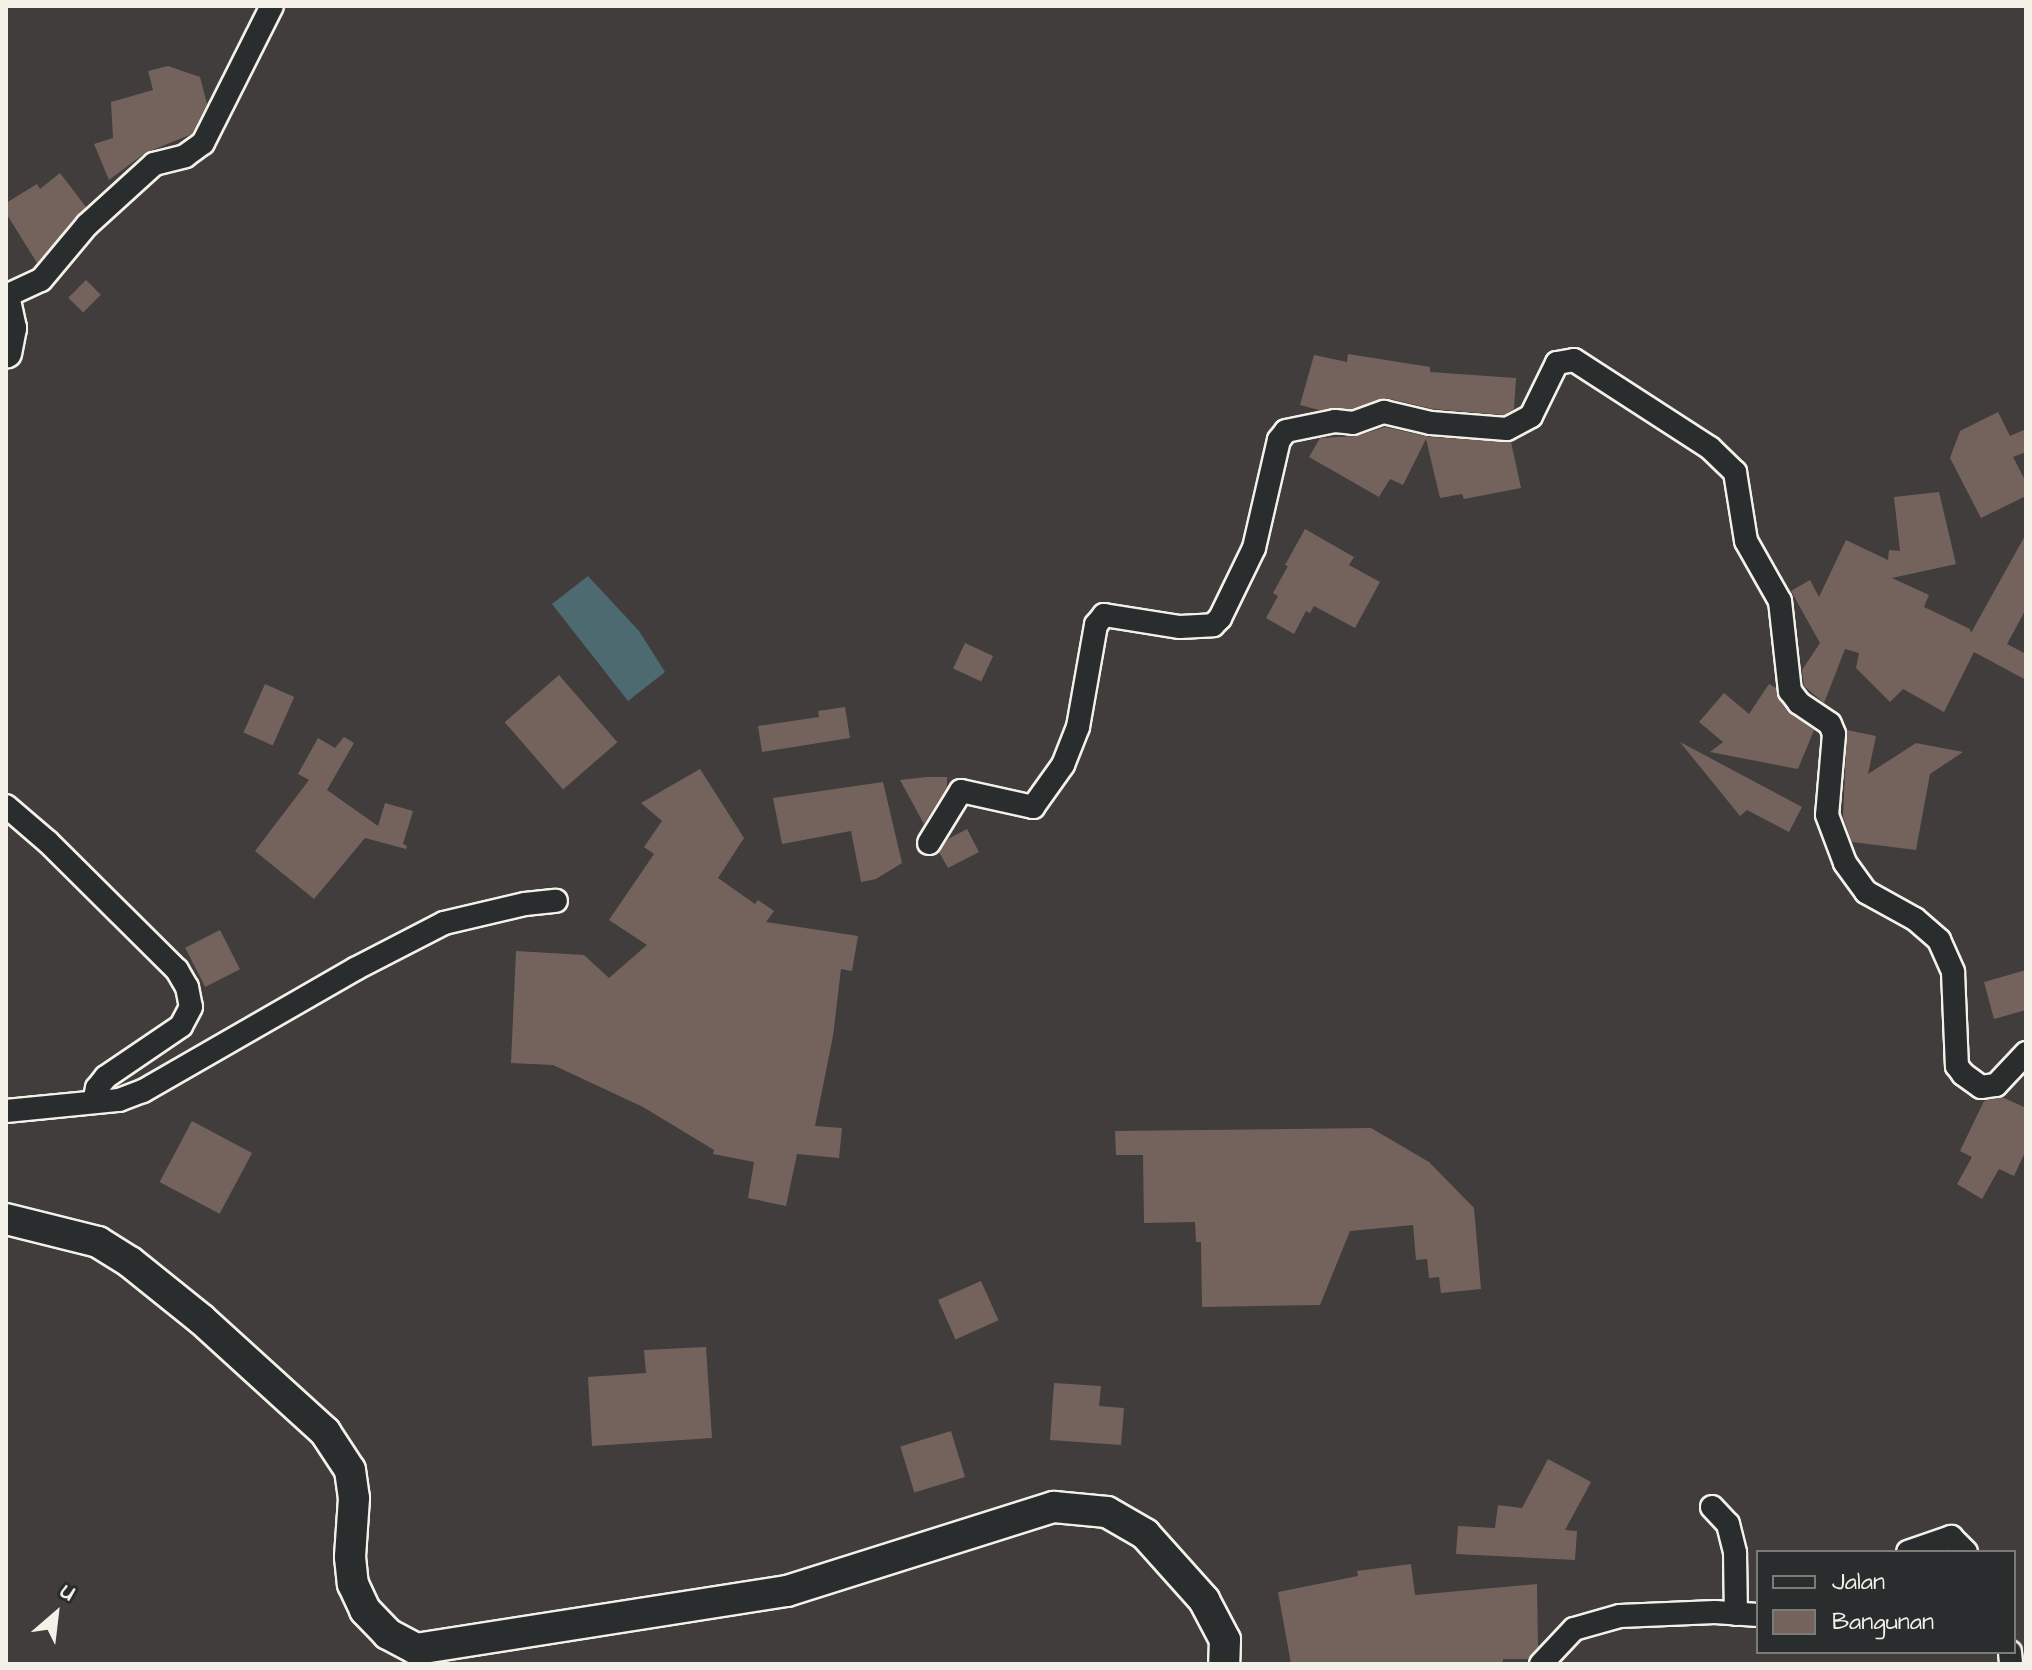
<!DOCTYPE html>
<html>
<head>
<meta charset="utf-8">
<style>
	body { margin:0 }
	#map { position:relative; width:2032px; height:1670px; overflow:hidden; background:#403d3c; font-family:"Architects Daughter",sans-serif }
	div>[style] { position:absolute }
	.water>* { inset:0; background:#4d6a71 }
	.building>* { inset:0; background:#74635c; transform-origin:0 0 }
	.roads { filter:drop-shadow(2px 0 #f4f1e8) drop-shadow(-2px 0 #f4f1e8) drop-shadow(0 2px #f4f1e8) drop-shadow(0 -2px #f4f1e8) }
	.street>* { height:22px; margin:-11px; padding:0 11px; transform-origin:11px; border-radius:11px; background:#2a2d2e }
	.secondary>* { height:30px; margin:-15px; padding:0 15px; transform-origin:15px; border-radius:15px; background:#2a2d2e }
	span { translate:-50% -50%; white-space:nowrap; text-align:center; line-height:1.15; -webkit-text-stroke:6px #2a2d2e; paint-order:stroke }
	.frame { position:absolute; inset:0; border:8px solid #f4f1e8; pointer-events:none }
	.legend { position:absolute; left:1756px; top:1550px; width:260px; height:104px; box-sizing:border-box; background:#2a2d2e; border:2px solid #7b7b78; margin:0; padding:10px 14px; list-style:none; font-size:24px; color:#f4f1e8 }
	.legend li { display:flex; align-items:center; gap:16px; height:40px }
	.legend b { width:40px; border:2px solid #7b7b78 }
	.north { position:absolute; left:16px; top:1574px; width:80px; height:80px; -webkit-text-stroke:6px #2a2d2e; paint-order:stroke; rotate:28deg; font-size:22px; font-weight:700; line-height:32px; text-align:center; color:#f4f1e8 }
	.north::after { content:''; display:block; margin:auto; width:28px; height:36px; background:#f4f1e8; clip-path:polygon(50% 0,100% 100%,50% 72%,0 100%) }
</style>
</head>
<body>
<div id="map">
	<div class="water">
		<div style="clip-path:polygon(588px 576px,639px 631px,665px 672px,628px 701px,552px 604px)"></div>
	</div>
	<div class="building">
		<div style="clip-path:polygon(168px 66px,200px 77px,207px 104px,192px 134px,145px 153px,109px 180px,94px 144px,113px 138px,111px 102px,153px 90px,148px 71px)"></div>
		<div style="clip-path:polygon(60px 173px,86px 207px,37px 263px,6px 213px,6px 203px,37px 184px,40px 189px)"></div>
		<div style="left:86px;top:280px;width:21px;height:25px;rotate:45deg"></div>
		<div style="clip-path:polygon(1348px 354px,1430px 367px,1430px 372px,1516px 378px,1514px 409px,1504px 415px,1433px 409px,1386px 398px,1351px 409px,1319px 410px,1300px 405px,1314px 355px,1347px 362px)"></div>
		<div style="clip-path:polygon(1998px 412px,2010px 436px,2026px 429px,2026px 452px,2013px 457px,2026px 482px,2026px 496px,1981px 518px,1950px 458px,1960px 431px)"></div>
		<div style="clip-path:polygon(1385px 427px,1430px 437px,1511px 442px,1521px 488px,1464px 499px,1462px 494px,1440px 498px,1426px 439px,1403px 485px,1390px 479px,1379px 497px,1309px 457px,1320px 438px,1357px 436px)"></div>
		<div style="clip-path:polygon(1939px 492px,1956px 564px,1892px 578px,1929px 595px,1924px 607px,1970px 629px,1971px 633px,2026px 534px,2026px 609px,2007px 644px,2026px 654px,2026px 680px,1974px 652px,1944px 712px,1903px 689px,1890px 702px,1856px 668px,1859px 653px,1845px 649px,1824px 703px,1804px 686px,1802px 670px,1820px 643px,1791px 591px,1810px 580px,1819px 597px,1846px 540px,1888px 560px,1889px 550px,1900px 551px,1894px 497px)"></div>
		<div style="clip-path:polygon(1305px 529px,1354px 557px,1349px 565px,1380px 582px,1355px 628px,1314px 606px,1310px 613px,1306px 611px,1294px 634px,1266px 618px,1278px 596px,1273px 593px,1288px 566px,1285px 565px)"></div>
		<div style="left:965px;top:643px;width:31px;height:28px;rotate:25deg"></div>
		<div style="left:559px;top:675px;width:89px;height:72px;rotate:49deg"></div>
		<div style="left:265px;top:684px;width:32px;height:53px;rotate:24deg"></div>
		<div style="clip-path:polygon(1769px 684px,1776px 688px,1788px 712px,1814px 730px,1798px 769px,1710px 752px,1723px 742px,1699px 722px,1724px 693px,1749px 714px)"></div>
		<div style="clip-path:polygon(845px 707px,850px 738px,762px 752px,758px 726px,819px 717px,818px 711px)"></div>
		<div style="clip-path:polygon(1847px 730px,1876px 736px,1868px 774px,1916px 743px,1963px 752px,1930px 774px,1916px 850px,1852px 842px,1843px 817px)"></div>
		<div style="clip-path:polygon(344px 737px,354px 743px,327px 790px,378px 826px,385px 803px,413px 811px,403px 844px,407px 846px,406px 849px,365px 838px,314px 899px,255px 851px,309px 780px,298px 774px,318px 738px,335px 748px)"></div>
		<div style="clip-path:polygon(1680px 742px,1802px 807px,1789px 832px,1747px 810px,1740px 816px)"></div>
		<div style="clip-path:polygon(700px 769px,744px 838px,718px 878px,755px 904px,758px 900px,774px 911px,766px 922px,858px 936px,852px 971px,841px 969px,833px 1036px,815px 1126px,842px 1128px,839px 1158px,797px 1154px,786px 1206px,748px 1198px,754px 1162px,713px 1154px,714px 1150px,643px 1107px,553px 1065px,511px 1063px,516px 951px,584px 955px,609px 978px,647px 945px,609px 920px,654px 854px,644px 847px,662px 821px,641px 803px)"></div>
		<div style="clip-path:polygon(927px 777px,947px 777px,947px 787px,924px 824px,900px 780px)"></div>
		<div style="clip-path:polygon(883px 782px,902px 863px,876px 879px,861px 882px,851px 831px,782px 844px,773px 798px)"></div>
		<div style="clip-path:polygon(967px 829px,979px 852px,948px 868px,939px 852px,948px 839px)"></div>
		<div style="left:220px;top:930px;width:44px;height:39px;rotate:63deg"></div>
		<div style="clip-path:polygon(2026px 970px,2026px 1010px,1994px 1019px,1984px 982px)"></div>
		<div style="clip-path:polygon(2002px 1097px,2026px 1108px,2026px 1150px,2014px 1176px,1999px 1169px,1982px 1199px,1957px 1184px,1972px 1157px,1960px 1151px,1984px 1101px)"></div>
		<div style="left:192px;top:1121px;width:68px;height:69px;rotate:28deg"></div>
		<div style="clip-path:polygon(1371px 1128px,1429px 1162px,1474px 1208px,1481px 1289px,1441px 1293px,1439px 1277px,1429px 1278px,1427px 1259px,1416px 1260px,1413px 1225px,1350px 1231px,1320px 1305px,1202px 1307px,1201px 1242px,1196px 1242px,1195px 1222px,1144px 1223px,1143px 1155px,1116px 1155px,1115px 1131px)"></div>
		<div style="left:981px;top:1281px;width:43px;height:47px;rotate:66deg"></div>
		<div style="clip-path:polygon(706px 1347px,712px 1438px,592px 1446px,588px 1377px,646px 1373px,644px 1350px)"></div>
		<div style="clip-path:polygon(1054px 1383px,1101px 1386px,1099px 1406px,1124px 1408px,1121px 1445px,1050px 1440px)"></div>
		<div style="left:951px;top:1431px;width:48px;height:53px;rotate:73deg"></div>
		<div style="clip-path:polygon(1548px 1459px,1591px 1482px,1565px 1530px,1577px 1531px,1575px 1560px,1456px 1554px,1458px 1526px,1495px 1528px,1498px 1505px,1522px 1508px)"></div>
		<div style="clip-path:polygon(1411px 1564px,1415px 1595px,1537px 1584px,1538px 1647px,1528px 1659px,1503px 1659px,1503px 1664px,1291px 1664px,1278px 1592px,1358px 1576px,1357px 1571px)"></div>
	</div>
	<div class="roads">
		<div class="street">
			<div style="left:6px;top:296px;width:38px;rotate:-25deg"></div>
			<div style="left:41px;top:280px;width:72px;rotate:-50.1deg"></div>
			<div style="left:87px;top:225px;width:91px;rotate:-42.3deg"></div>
			<div style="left:154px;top:164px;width:32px;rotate:-14deg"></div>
			<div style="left:185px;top:156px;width:22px;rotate:-36deg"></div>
			<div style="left:203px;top:143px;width:153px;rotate:-63.3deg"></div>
			<div style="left:6px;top:806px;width:55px;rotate:40.6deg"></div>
			<div style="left:48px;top:842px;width:182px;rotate:44.8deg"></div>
			<div style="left:177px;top:970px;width:20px;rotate:60deg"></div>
			<div style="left:187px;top:987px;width:20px;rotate:79deg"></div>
			<div style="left:191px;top:1007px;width:21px;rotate:118deg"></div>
			<div style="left:181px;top:1026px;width:91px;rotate:145.8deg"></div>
			<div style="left:106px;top:1077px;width:14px;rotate:129deg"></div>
			<div style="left:97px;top:1088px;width:14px;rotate:102deg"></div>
			<div style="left:929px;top:843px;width:61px;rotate:-58.4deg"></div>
			<div style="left:961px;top:791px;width:74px;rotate:12.5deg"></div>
			<div style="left:1033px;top:807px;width:52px;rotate:-54.5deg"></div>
			<div style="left:1063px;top:765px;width:41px;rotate:-68.5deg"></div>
			<div style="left:1078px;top:727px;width:104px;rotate:-80deg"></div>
			<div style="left:1096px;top:625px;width:13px;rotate:-51deg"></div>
			<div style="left:1104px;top:615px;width:77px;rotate:9deg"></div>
			<div style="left:1180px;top:627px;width:33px;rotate:-3deg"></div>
			<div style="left:1213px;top:625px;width:10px;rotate:-45deg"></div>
			<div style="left:1220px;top:618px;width:78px;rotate:-64.1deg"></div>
			<div style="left:1254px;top:548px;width:111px;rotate:-77deg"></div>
			<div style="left:1279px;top:440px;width:11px;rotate:-52deg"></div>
			<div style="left:1286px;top:431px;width:50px;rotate:-11.5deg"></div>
			<div style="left:1335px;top:421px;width:18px;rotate:6deg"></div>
			<div style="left:1353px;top:423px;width:33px;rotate:-20deg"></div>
			<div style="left:1384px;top:412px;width:48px;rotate:13.2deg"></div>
			<div style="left:1431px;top:423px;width:76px;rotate:4.5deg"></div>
			<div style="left:1507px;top:429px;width:27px;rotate:-28deg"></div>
			<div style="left:1531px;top:416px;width:59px;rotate:-63.9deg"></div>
			<div style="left:1557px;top:363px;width:17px;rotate:-10deg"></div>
			<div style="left:1574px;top:360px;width:162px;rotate:32.9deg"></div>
			<div style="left:1710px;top:448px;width:35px;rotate:44deg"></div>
			<div style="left:1735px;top:472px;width:70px;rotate:80.9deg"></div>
			<div style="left:1746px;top:541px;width:69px;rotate:60.5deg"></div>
			<div style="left:1780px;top:601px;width:91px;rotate:83.7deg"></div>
			<div style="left:1790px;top:691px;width:15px;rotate:53deg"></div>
			<div style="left:1799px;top:703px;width:37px;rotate:34deg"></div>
			<div style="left:1830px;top:724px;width:11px;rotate:68deg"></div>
			<div style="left:1834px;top:734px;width:81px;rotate:94.9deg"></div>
			<div style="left:1827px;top:815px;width:51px;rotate:69.4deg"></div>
			<div style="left:1845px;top:863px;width:36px;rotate:54deg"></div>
			<div style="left:1866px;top:892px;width:56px;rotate:28.9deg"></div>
			<div style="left:1915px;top:919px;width:32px;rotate:41deg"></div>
			<div style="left:1939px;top:940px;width:35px;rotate:66deg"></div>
			<div style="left:1953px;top:972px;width:94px;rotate:87.6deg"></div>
			<div style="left:1957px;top:1066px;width:10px;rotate:53deg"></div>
			<div style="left:1963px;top:1074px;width:22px;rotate:36deg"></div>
			<div style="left:1981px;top:1087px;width:15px;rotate:-8deg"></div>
			<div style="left:1996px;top:1085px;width:44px;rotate:-46.8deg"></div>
			<div style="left:6px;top:1111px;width:114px;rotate:-5.6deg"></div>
			<div style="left:119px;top:1100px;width:26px;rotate:-21deg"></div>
			<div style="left:143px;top:1091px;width:245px;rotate:-29.9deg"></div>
			<div style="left:355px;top:969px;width:100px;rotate:-27.3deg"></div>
			<div style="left:444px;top:923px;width:83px;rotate:-13.2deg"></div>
			<div style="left:525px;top:904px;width:31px;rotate:-6deg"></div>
			<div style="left:1712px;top:1507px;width:23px;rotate:47deg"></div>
			<div style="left:1728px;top:1524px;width:30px;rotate:76deg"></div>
			<div style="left:1735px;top:1553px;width:61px;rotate:89.1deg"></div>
			<div style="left:1908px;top:1552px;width:46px;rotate:-19.2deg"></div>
			<div style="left:1951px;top:1537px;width:21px;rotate:45deg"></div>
			<div style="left:2010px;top:1652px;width:12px;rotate:85deg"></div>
			<div style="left:1541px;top:1664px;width:48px;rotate:-46.7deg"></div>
			<div style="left:1574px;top:1629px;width:48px;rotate:-15.8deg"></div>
			<div style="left:1620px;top:1616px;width:95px;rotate:-2.4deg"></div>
			<div style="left:1715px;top:1612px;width:43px;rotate:4deg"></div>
		</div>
		<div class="secondary">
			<div style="left:6px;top:305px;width:24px;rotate:78deg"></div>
			<div style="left:11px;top:328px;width:25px;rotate:101deg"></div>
			<div style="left:6px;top:1219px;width:95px;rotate:14deg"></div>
			<div style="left:98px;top:1242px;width:38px;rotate:32deg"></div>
			<div style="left:130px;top:1262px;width:91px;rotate:38.8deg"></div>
			<div style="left:201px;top:1319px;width:168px;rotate:42.3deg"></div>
			<div style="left:325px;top:1432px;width:45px;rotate:56.7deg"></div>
			<div style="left:350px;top:1470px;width:28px;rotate:82deg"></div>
			<div style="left:354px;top:1498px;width:59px;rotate:93.9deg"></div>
			<div style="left:350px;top:1557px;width:27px;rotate:84deg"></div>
			<div style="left:353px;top:1584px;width:29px;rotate:65deg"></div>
			<div style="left:365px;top:1610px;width:33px;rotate:46deg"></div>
			<div style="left:388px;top:1634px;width:32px;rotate:28deg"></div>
			<div style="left:416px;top:1649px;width:376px;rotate:-8.9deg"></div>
			<div style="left:787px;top:1591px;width:280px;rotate:-17.5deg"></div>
			<div style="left:1054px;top:1507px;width:53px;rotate:5.4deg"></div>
			<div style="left:1107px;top:1512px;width:44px;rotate:30.1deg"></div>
			<div style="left:1145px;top:1534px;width:89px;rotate:48.2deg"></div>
			<div style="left:1204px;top:1600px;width:45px;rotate:62.3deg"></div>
			<div style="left:1225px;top:1640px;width:24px;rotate:92deg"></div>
		</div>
	</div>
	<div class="frame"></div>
	<ul class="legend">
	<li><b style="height:10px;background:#2a2d2e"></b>Jalan</li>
	<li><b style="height:22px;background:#74635c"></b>Bangunan</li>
	</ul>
	<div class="north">U</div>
</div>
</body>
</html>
